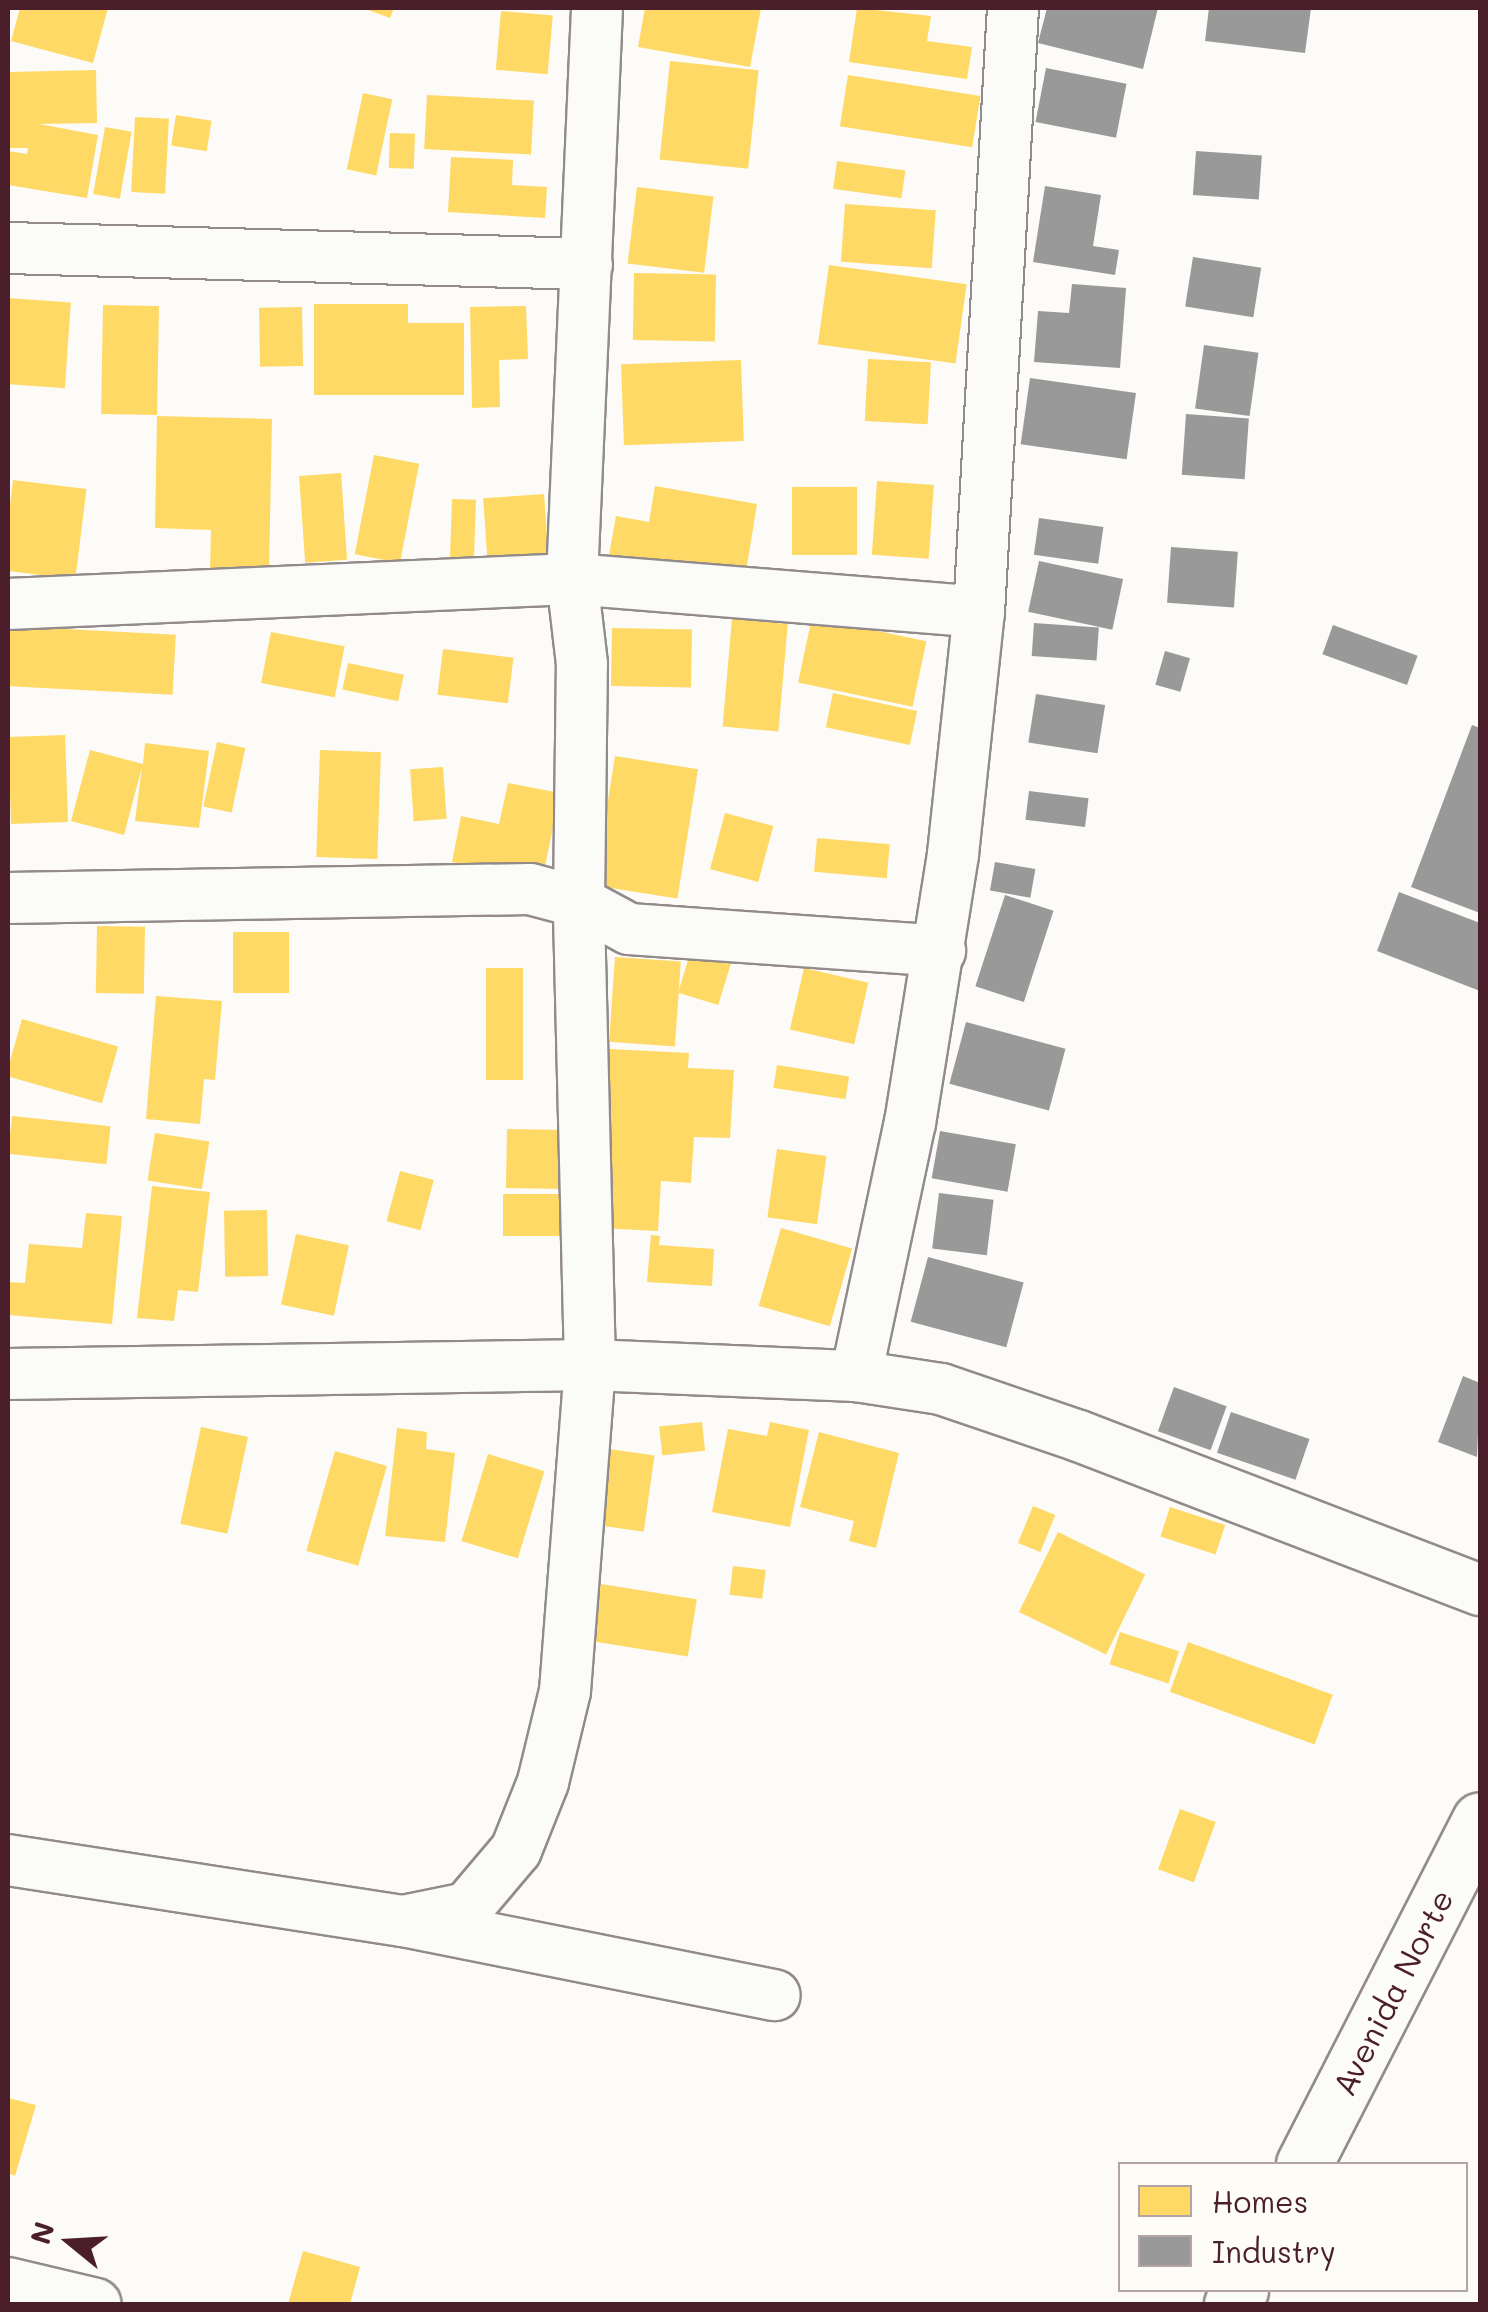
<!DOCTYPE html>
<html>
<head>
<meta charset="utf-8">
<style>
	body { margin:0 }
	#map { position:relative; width:1488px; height:2312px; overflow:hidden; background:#fcfbf8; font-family:Mali,sans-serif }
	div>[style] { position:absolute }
	.homes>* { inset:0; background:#ffd966; transform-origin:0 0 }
	.industry>* { inset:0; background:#999; transform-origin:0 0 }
	.roads { filter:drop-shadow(2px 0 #928a8b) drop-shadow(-2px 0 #928a8b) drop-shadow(0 2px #928a8b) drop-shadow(0 -2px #928a8b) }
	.minor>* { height:50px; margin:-25px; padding:0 25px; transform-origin:25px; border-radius:25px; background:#fbfbf9 }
	.highway>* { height:55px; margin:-27.5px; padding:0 27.5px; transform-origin:27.5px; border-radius:27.5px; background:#fbfbf9 }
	span { translate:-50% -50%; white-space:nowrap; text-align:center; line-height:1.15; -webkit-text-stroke:10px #fdfcf7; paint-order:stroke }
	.street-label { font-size:32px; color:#4a1f2b }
	.frame { position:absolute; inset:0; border:10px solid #4a1f2b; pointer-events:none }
	.legend { position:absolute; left:1118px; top:2162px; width:350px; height:130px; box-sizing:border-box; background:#fdfcf7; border:2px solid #b5a4a5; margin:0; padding:12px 18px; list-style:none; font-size:30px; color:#4a1f2b }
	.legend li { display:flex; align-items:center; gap:20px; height:50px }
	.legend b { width:50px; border:2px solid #b5a4a5 }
	.north { position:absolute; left:20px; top:2192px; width:100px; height:100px; -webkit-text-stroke:8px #fdfcf7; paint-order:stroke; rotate:288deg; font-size:28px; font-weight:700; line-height:40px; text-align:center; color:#4a1f2b }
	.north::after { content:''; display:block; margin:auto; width:35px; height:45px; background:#4a1f2b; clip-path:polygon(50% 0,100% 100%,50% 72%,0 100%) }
</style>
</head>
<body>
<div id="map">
	<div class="homes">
		<div style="clip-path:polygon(20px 8px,108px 8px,93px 63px,11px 41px)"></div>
		<div style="clip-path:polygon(363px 8px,394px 8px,390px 18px)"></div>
		<div style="clip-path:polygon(645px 8px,761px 8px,750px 67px,638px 47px)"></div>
		<div style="clip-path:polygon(857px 8px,931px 16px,927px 41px,972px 47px,967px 79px,849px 62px)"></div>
		<div style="left:501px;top:11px;width:52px;height:59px;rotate:5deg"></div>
		<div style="left:670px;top:61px;width:89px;height:99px;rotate:6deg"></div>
		<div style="clip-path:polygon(96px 70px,97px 123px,39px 124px,98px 135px,87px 198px,8px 185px,8px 151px,27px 154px,32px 125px,28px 148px,8px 148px,8px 72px)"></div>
		<div style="left:848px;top:75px;width:134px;height:52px;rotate:9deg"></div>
		<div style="left:363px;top:93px;width:30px;height:78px;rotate:12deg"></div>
		<div style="left:427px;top:95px;width:107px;height:54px;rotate:3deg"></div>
		<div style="left:176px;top:115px;width:36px;height:31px;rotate:9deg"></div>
		<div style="left:135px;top:117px;width:34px;height:75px;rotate:3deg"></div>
		<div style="left:105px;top:127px;width:27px;height:68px;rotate:10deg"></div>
		<div style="left:390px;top:133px;width:25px;height:35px;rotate:2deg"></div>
		<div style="clip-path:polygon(451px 157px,513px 160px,512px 185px,547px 187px,545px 218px,448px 212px)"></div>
		<div style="left:837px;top:161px;width:69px;height:28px;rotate:8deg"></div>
		<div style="left:637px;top:187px;width:77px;height:77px;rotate:7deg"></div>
		<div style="left:845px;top:204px;width:91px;height:58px;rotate:4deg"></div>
		<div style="left:829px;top:265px;width:139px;height:80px;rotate:8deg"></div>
		<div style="left:634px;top:273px;width:82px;height:67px;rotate:1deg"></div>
		<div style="left:8px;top:298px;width:63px;height:86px;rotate:4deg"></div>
		<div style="clip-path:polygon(314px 304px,408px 304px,408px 323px,464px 323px,464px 395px,314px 395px)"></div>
		<div style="left:103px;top:305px;width:56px;height:109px;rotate:1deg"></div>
		<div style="clip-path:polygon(526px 306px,528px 359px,499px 360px,500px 407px,472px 408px,470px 307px)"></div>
		<div style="left:302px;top:307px;width:59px;height:43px;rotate:89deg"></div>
		<div style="left:868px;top:359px;width:63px;height:62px;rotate:3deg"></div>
		<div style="left:741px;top:360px;width:81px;height:120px;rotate:88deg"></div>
		<div style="clip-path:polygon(157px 416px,272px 419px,269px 572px,210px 571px,211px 530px,155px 528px)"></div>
		<div style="left:374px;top:455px;width:46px;height:101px;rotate:11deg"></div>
		<div style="left:341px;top:473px;width:87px;height:42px;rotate:86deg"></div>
		<div style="left:13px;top:480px;width:74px;height:91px;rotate:7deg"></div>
		<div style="left:877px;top:481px;width:57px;height:74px;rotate:4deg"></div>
		<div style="clip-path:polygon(655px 486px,757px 504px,745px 578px,609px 555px,616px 516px,649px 522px)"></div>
		<div style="left:792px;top:487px;width:65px;height:68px"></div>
		<div style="left:544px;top:494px;width:79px;height:61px;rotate:86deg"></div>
		<div style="left:452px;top:499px;width:24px;height:61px;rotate:2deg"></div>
		<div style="left:812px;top:617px;width:117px;height:67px;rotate:12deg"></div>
		<div style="left:732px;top:619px;width:56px;height:108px;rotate:5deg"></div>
		<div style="left:8px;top:626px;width:168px;height:60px;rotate:3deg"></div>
		<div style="left:612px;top:628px;width:80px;height:58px;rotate:1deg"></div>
		<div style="left:271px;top:632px;width:75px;height:52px;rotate:11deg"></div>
		<div style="left:443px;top:649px;width:71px;height:46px;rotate:7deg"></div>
		<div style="left:348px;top:663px;width:57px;height:27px;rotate:12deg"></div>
		<div style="left:833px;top:693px;width:86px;height:35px;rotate:12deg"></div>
		<div style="left:65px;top:735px;width:87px;height:57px;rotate:88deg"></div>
		<div style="left:217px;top:742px;width:29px;height:66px;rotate:12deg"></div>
		<div style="clip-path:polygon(145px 743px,209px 751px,199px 828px,135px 821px,142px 767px,124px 835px,71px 821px,90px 750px,143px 764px)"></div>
		<div style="left:320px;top:750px;width:61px;height:107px;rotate:2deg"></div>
		<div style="left:615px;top:756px;width:84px;height:131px;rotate:9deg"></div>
		<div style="left:443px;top:767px;width:52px;height:33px;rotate:86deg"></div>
		<div style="clip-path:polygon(508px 783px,560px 793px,542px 881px,452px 862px,461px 816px,499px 824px)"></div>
		<div style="left:725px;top:813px;width:50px;height:58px;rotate:15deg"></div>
		<div style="left:817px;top:838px;width:73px;height:34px;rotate:5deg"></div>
		<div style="left:97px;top:926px;width:48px;height:67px;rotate:1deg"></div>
		<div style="left:289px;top:932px;width:61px;height:56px;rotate:90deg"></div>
		<div style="left:693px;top:944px;width:42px;height:51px;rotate:17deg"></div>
		<div style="left:615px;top:957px;width:66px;height:85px;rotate:4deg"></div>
		<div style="left:486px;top:968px;width:37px;height:112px"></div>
		<div style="left:804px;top:968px;width:66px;height:63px;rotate:13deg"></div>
		<div style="clip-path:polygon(156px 996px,222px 1001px,215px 1080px,204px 1079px,200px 1124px,146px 1119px)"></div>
		<div style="left:22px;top:1019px;width:100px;height:59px;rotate:16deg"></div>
		<div style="clip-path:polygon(610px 1049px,689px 1053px,688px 1068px,734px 1070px,730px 1138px,694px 1137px,691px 1183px,661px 1181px,658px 1231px,600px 1228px)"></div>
		<div style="left:777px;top:1065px;width:73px;height:23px;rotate:9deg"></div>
		<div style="left:12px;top:1116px;width:99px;height:38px;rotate:6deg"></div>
		<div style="left:507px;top:1129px;width:61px;height:59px;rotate:1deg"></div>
		<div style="left:155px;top:1133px;width:55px;height:48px;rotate:9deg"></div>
		<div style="left:777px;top:1149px;width:50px;height:69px;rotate:8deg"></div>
		<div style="left:400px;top:1171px;width:35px;height:52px;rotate:15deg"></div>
		<div style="clip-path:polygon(152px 1186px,210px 1192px,198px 1292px,178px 1290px,174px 1321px,137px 1318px)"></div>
		<div style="left:503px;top:1194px;width:66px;height:42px"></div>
		<div style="left:267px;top:1210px;width:66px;height:43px;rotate:89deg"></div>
		<div style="clip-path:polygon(86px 1213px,122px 1216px,112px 1324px,8px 1315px,8px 1282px,25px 1283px,29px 1244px,82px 1248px)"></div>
		<div style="left:781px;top:1228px;width:74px;height:81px;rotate:16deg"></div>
		<div style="left:296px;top:1234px;width:54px;height:72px;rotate:12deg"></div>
		<div style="clip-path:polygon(651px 1235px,660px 1236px,659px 1245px,714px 1249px,712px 1286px,647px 1282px)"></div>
		<div style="left:702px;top:1422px;width:29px;height:43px;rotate:84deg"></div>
		<div style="clip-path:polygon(770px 1422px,809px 1430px,790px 1527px,712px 1512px,728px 1429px,767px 1436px)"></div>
		<div style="left:201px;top:1427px;width:48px;height:99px;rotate:12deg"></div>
		<div style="clip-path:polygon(397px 1428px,427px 1432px,426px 1449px,455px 1453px,445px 1542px,385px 1536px)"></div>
		<div style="clip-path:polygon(819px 1432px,899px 1453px,876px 1548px,849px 1541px,854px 1521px,800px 1507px)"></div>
		<div style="left:602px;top:1448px;width:53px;height:77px;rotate:8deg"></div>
		<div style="left:335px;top:1451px;width:54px;height:104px;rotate:16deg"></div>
		<div style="left:488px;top:1454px;width:59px;height:91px;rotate:17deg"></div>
		<div style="left:1033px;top:1506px;width:24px;height:40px;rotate:22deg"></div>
		<div style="left:1170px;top:1507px;width:58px;height:31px;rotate:18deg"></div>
		<div style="left:1058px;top:1532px;width:97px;height:89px;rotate:26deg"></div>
		<div style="left:733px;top:1566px;width:33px;height:29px;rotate:7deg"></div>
		<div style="left:601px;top:1584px;width:97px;height:58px;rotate:9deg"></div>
		<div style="left:1120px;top:1632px;width:62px;height:34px;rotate:18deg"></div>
		<div style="left:1188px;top:1642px;width:154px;height:53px;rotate:20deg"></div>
		<div style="left:1180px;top:1809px;width:38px;height:64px;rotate:20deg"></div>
		<div style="clip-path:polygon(8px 2098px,36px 2105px,15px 2176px,8px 2173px)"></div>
		<div style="clip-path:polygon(303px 2251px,360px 2267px,350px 2304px,288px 2304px)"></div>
	</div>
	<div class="industry">
		<div style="clip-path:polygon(1047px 8px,1158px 8px,1143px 69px,1038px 43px)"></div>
		<div style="clip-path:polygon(1209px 8px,1311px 8px,1305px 53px,1205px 41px)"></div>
		<div style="left:1046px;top:68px;width:82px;height:55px;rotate:11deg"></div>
		<div style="left:1196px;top:151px;width:66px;height:44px;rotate:4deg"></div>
		<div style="clip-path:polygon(1045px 186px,1101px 195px,1093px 246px,1119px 250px,1115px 275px,1033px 262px)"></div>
		<div style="left:1193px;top:257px;width:69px;height:50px;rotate:9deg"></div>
		<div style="clip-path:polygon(1072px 284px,1126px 288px,1120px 368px,1034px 362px,1038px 311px,1069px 313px)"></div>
		<div style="left:1204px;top:345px;width:55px;height:64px;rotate:8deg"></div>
		<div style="left:1030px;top:378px;width:107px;height:67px;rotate:8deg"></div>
		<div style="left:1186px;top:414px;width:63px;height:61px;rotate:4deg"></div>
		<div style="left:1039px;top:518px;width:65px;height:37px;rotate:8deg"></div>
		<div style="left:1171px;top:547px;width:67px;height:56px;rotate:4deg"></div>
		<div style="left:1039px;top:561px;width:86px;height:52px;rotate:12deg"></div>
		<div style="left:1034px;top:623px;width:65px;height:33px;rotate:4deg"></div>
		<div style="left:1333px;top:625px;width:90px;height:31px;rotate:20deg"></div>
		<div style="left:1165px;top:651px;width:26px;height:35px;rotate:16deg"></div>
		<div style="left:1036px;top:694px;width:70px;height:49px;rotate:9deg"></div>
		<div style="clip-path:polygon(1472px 725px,1480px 728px,1480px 913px,1411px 887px)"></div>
		<div style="left:1029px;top:791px;width:60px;height:29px;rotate:7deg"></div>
		<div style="left:995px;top:862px;width:41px;height:29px;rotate:10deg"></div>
		<div style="clip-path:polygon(1399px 892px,1480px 923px,1480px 991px,1377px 951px)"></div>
		<div style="left:1005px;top:895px;width:51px;height:96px;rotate:18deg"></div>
		<div style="left:966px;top:1022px;width:103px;height:64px;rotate:15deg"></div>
		<div style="left:940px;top:1131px;width:77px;height:48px;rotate:10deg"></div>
		<div style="left:939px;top:1193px;width:55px;height:56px;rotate:7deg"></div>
		<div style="left:928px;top:1257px;width:99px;height:67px;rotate:15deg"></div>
		<div style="clip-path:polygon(1463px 1376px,1480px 1383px,1477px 1457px,1438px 1442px)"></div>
		<div style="left:1174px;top:1387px;width:56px;height:47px;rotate:20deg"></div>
		<div style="left:1231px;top:1412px;width:83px;height:43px;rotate:19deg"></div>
	</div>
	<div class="roads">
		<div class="minor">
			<div style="left:8px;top:248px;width:579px;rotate:1.58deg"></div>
			<div style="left:8px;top:604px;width:565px;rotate:-2.54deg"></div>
			<div style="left:572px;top:579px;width:408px;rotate:4.6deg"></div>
			<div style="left:8px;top:898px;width:522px;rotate:-0.99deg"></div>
			<div style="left:530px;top:889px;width:51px;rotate:14.9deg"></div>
			<div style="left:579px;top:902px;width:57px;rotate:28.4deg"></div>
			<div style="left:629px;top:929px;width:312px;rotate:4deg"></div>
			<div style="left:8px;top:1374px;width:582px;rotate:-0.89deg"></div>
			<div style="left:590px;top:1365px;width:266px;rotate:2.4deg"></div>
			<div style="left:856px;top:1376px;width:86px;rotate:8.7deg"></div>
			<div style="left:941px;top:1389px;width:146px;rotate:18.8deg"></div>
			<div style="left:1079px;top:1436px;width:430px;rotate:21deg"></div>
			<div style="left:856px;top:1376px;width:259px;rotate:-78deg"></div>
			<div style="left:910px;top:1123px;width:272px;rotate:-80.9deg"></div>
			<div style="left:953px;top:854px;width:243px;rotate:-83.9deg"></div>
			<div style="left:979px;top:612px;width:605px;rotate:-86.78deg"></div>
			<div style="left:8px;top:1860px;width:400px;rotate:8.8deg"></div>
			<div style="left:403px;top:1921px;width:379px;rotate:11.3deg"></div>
			<div style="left:403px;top:1921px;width:65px;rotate:-11.5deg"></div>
			<div style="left:467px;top:1908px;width:76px;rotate:-49.8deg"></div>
			<div style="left:516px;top:1850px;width:73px;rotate:-68.3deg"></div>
			<div style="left:543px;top:1782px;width:94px;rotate:-76.4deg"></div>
			<div style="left:565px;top:1691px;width:327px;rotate:-85.6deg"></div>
			<div style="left:590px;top:1365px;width:463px;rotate:-91.4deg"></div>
			<div style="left:579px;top:902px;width:238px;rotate:-89.3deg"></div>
			<div style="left:582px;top:664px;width:86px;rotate:-96.7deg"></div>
			<div style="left:572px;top:579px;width:572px;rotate:-87.49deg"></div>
			<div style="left:8px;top:2283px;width:90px;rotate:13.4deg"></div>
		</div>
		<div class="highway">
			<div style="left:1304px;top:2164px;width:386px;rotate:-62.9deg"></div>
			<div style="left:1232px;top:2304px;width:16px;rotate:-60deg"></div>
		</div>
	</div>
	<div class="street-label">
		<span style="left:1392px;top:1992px;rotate:-63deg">Avenida Norte</span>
	</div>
	<div class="frame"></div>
	<ul class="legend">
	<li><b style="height:28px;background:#ffd966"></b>Homes</li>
	<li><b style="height:28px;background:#999"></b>Industry</li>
	</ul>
	<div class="north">N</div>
</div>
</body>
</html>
